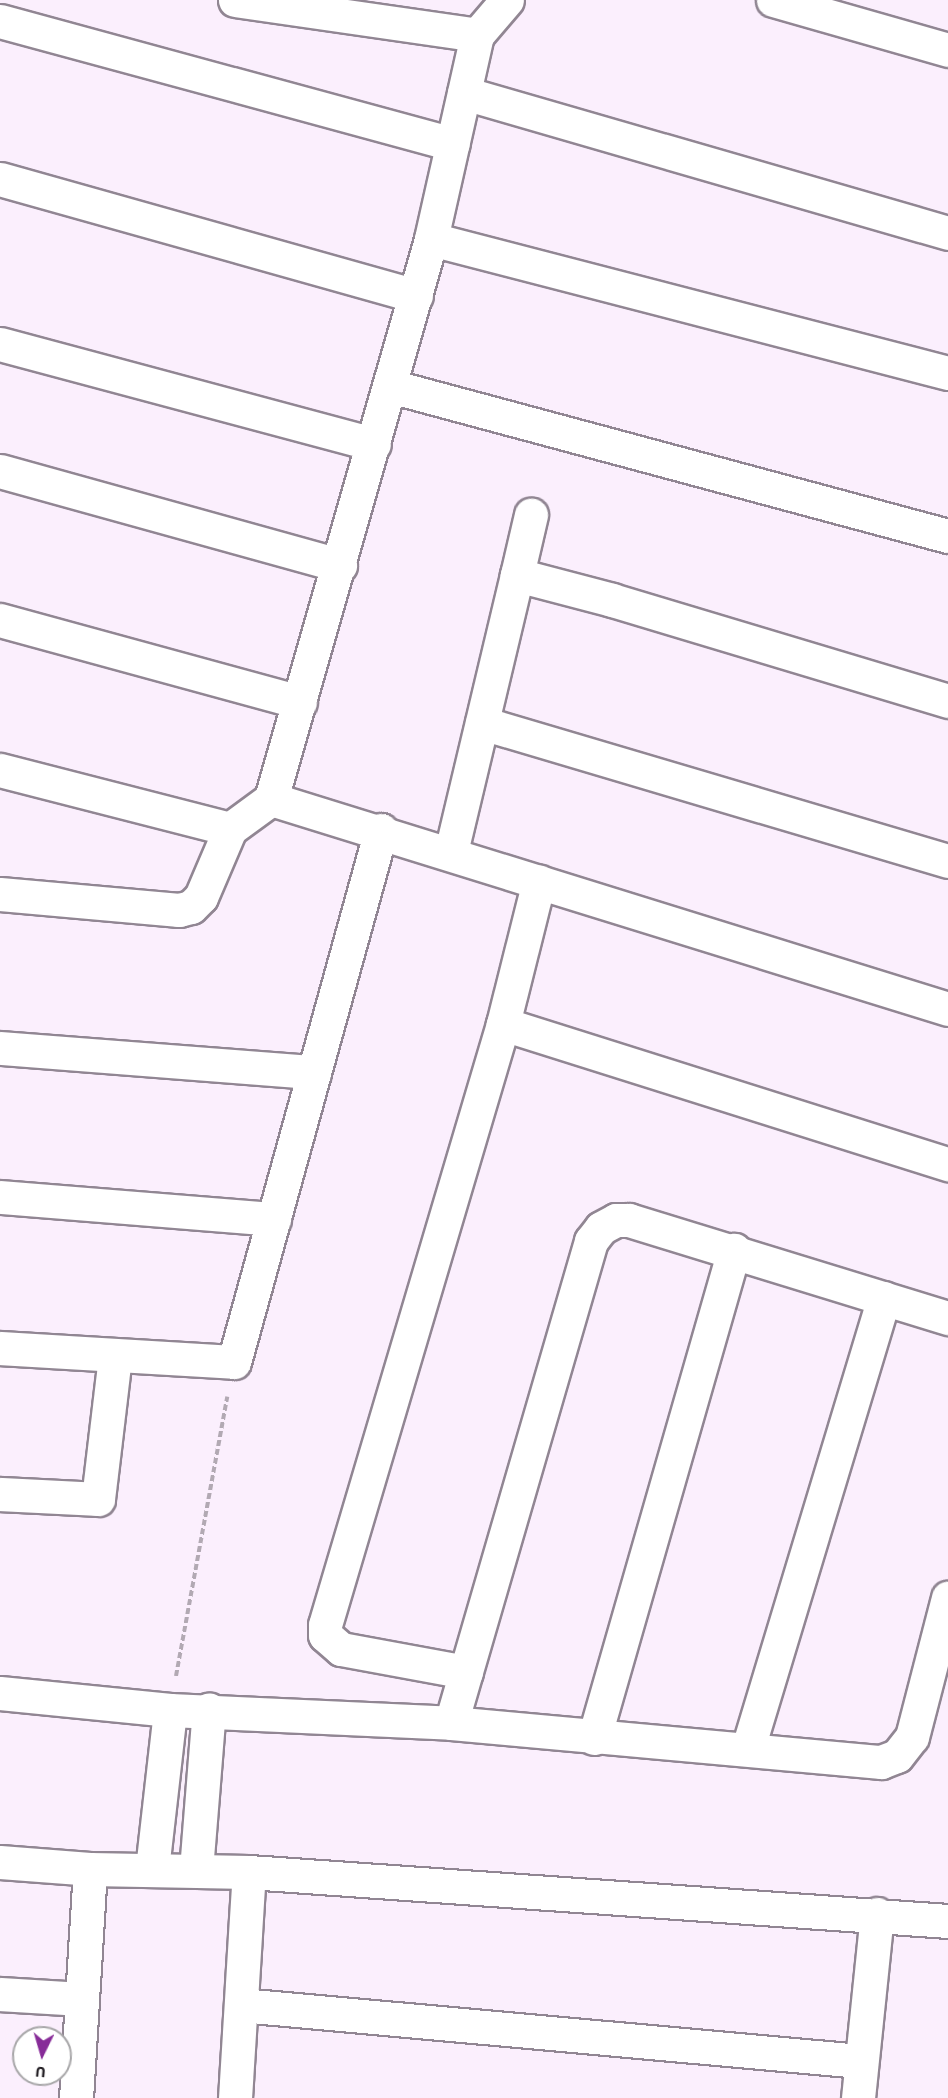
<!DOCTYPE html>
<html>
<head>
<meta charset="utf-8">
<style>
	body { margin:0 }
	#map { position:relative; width:948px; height:2098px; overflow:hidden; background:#fbeffd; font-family:"Source Sans 3",sans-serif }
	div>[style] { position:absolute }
	.path>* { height:4px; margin-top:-2px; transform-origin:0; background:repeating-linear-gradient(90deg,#b2a9b3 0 6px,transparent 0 9px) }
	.roads { filter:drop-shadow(2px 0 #918693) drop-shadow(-2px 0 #918693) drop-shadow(0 2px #918693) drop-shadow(0 -2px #918693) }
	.minor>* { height:33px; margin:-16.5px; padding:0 16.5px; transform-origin:16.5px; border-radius:16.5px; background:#fff }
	span { translate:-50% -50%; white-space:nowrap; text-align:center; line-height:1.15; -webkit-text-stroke:4.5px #fff; paint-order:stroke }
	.north { position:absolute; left:12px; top:2026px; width:60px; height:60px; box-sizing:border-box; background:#fff; border:2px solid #a8a7a9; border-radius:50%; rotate:185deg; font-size:16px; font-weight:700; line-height:24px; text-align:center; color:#262227 }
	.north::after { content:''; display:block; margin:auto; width:21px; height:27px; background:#872c98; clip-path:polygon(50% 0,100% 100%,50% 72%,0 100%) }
</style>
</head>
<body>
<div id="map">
	<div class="path">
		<div style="left:176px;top:1676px;width:284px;rotate:-79.6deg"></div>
	</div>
	<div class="roads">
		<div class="minor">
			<div style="left:235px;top:0;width:245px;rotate:8.2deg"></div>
			<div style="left:773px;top:0;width:182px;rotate:15.9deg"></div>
			<div style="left:0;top:21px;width:469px;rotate:15.2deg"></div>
			<div style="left:464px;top:93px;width:504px;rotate:16.13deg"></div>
			<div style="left:0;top:179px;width:432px;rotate:15.7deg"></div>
			<div style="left:431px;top:239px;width:534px;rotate:14.53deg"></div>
			<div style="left:0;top:344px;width:387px;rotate:15deg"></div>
			<div style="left:390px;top:386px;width:578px;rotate:15.05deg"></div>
			<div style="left:0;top:471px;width:353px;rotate:15.5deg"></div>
			<div style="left:517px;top:575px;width:62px;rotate:-76.9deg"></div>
			<div style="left:0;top:620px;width:311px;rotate:15.3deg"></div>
			<div style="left:482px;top:723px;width:486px;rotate:16.5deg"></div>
			<div style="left:0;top:770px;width:237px;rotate:14.4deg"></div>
			<div style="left:271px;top:799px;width:709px;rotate:17.23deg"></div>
			<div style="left:451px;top:852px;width:285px;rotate:-76.6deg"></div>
			<div style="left:517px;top:575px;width:98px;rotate:14.7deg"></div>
			<div style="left:612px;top:600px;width:351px;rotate:16.7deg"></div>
			<div style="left:0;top:894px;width:180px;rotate:5.1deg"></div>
			<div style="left:179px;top:910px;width:12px;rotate:-14deg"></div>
			<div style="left:191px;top:907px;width:14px;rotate:-45deg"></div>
			<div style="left:201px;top:897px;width:74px;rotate:-66.9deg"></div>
			<div style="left:230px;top:829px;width:51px;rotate:-36.2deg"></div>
			<div style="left:271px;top:799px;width:582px;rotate:-74.05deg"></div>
			<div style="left:431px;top:239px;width:209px;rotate:-77.3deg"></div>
			<div style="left:477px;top:35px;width:46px;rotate:-49.4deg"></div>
			<div style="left:503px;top:1024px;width:467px;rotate:17.5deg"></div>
			<div style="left:0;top:1048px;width:315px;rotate:4.4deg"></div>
			<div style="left:0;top:1197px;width:275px;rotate:4.6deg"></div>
			<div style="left:0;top:1348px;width:234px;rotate:3.4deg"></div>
			<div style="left:234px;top:1362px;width:552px;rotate:-74.55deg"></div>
			<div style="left:0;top:1494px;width:98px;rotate:2.9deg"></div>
			<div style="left:98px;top:1499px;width:143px;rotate:-83.2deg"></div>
			<div style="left:466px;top:1672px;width:127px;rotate:-169.6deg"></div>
			<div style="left:341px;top:1649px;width:21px;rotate:-139deg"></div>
			<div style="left:325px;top:1635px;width:10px;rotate:-90deg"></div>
			<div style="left:325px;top:1625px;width:627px;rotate:-73.5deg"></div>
			<div style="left:503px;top:1024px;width:147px;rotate:-75.9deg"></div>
			<div style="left:0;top:1693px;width:171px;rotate:5.7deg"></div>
			<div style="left:170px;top:1710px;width:281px;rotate:2.6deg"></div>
			<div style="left:451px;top:1723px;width:432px;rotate:5.2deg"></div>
			<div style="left:881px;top:1762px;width:17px;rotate:-21deg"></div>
			<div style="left:897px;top:1756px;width:24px;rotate:-52deg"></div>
			<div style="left:912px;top:1737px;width:144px;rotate:-75.5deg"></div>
			<div style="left:451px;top:1723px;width:502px;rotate:-73.8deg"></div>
			<div style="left:591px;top:1241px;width:16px;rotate:-52deg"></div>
			<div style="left:601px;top:1228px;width:17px;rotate:-28deg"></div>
			<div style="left:616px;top:1220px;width:13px"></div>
			<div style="left:629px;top:1220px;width:334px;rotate:17.1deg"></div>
			<div style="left:594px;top:1738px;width:508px;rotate:-73.99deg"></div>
			<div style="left:748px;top:1748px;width:470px;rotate:-73.2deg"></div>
			<div style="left:0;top:1862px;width:90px;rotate:4.4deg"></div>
			<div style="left:90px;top:1869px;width:159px;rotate:1.1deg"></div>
			<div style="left:249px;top:1872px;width:701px;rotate:4.01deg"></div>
			<div style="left:152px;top:1869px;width:160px;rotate:-83.5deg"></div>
			<div style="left:196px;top:1870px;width:161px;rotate:-85.4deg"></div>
			<div style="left:0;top:1994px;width:82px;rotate:3.5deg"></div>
			<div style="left:241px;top:2005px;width:622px;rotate:5.17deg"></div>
			<div style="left:76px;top:2098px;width:229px;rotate:-86.5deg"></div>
			<div style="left:235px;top:2098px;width:226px;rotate:-86.5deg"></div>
			<div style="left:858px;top:2098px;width:185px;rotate:-84.1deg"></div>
		</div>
	</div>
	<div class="north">U</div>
</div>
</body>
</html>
